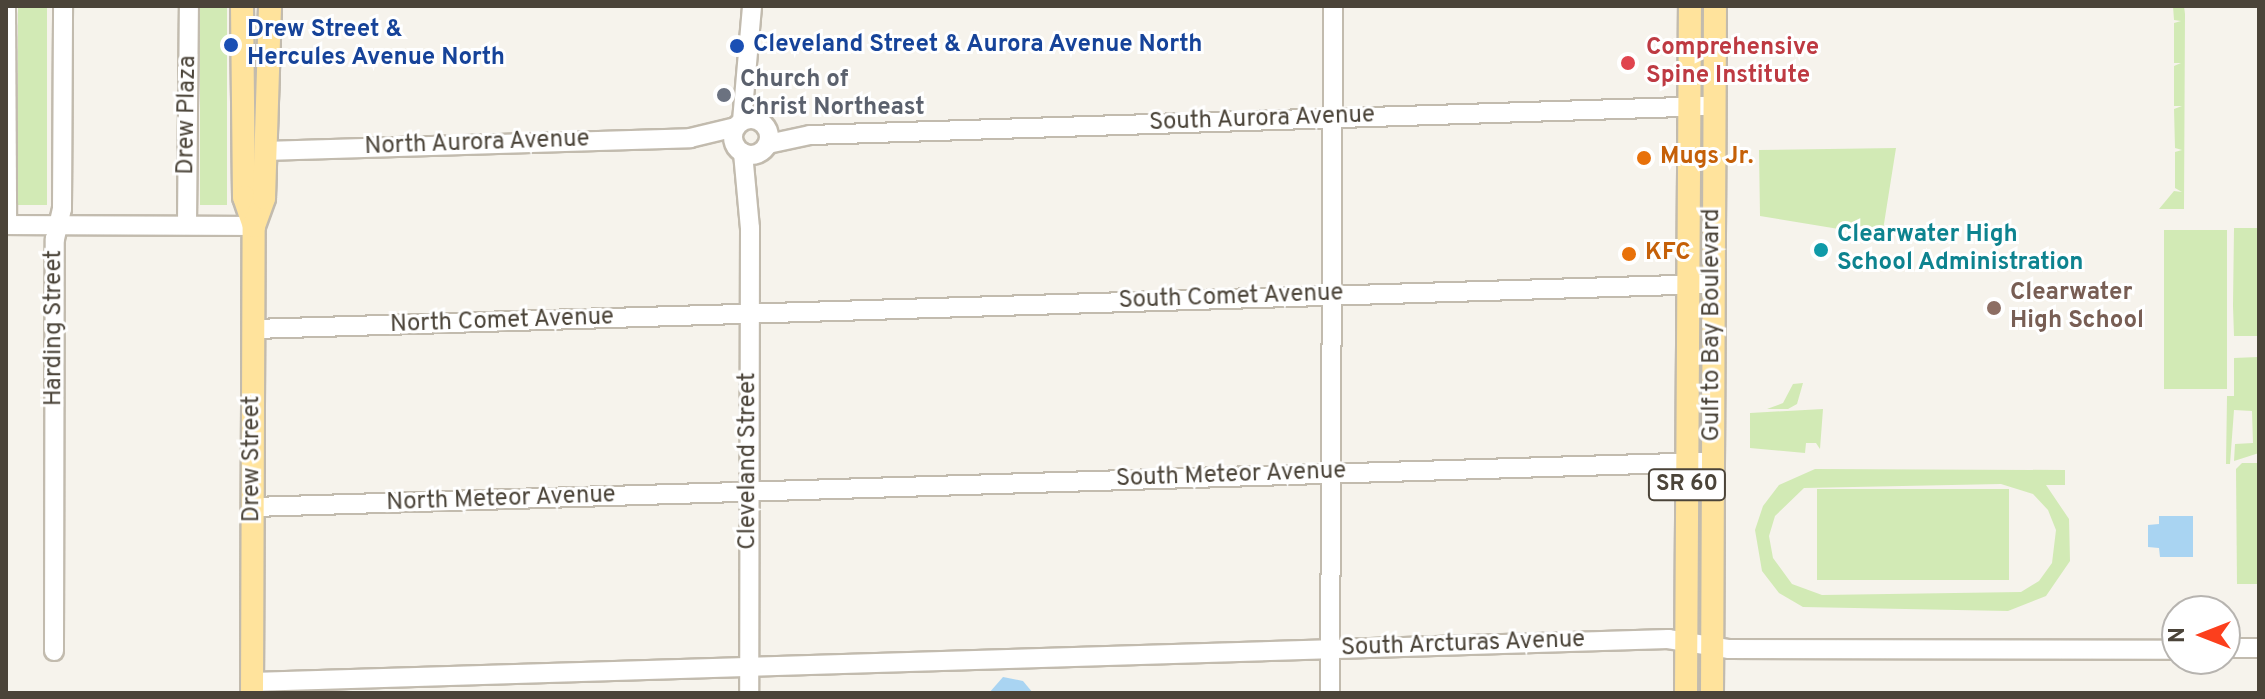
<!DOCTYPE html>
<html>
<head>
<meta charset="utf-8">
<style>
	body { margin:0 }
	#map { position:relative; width:2265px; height:699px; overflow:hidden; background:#f6f3ec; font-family:Overpass,sans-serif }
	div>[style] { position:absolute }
	.green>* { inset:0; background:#d2eab5; transform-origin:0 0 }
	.water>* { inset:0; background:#a9d4f2 }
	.roads { filter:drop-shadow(2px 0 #c2bbae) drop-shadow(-2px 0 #c2bbae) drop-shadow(0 2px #c2bbae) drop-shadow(0 -2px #c2bbae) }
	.minor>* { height:18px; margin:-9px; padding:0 9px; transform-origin:9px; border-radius:9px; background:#fff }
	.minor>.ring { margin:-9px; padding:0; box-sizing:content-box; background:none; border:18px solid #fff; border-radius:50% }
	.major>* { height:22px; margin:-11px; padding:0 11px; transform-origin:11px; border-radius:11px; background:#ffe39c }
	.dots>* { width:22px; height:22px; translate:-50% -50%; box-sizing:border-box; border:4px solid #fff; border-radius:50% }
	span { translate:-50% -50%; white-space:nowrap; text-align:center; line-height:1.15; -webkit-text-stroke:6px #fff; paint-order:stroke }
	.shield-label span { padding:2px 6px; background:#fff; border:2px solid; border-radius:6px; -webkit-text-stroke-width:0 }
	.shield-label { font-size:22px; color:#4b4439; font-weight:700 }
	.transit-label { font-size:24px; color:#164399; font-weight:700 }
	.left { translate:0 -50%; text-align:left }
	.health-label { font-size:24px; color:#be3a42; font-weight:700 }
	.worship-label { font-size:24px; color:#5b616d; font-weight:700 }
	.street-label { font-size:24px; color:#4b4439 }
	.food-label { font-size:24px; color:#c56008; font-weight:700 }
	.culture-label { font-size:24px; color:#0d838f; font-weight:700 }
	.education-label { font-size:24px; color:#785e54; font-weight:700 }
	.frame { position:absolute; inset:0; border:8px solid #4b4439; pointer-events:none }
	.north { position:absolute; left:2161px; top:595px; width:80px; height:80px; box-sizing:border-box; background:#fff; border:2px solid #b7b4b0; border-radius:50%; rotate:270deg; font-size:22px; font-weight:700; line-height:32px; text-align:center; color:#4b4439 }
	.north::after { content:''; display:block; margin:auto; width:28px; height:36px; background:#fc3f1d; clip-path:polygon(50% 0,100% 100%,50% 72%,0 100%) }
</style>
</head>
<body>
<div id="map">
	<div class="green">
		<div style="left:18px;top:6px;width:29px;height:199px"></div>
		<div style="left:200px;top:6px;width:27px;height:199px"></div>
		<div style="clip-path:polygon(2173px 6px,2184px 6px,2185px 14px,2184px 209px,2159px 209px,2174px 191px,2182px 192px,2175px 188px,2175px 152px,2182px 150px,2175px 148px,2174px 109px,2182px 106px,2174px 106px,2174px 66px,2181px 63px,2174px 63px,2174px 23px,2181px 21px,2174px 20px)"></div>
		<div style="clip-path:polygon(2257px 113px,2259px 453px,2234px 461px,2235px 444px,2253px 443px,2252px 411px,2234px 410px,2230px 464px,2226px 464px,2227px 396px,2234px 396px,2234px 358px,2258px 357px,2257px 336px,2234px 336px,2233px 306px,2234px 228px,2257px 228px)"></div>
		<div style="clip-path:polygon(1896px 148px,1883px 230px,1859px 226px,1857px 232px,1760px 216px,1759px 150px)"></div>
		<div style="left:2164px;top:230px;width:63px;height:159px"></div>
		<div style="clip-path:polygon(1803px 383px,1797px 404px,1788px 409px,1767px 409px,1783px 403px,1793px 384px)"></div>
		<div style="clip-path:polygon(1823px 409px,1820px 449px,1816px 443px,1806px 443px,1805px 453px,1750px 448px,1750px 413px)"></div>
		<div style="clip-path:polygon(2242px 463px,2259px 463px,2258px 584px,2237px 584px,2236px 469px)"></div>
		<div style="clip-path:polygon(evenodd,1815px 469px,2065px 470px,2065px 485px,2046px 485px,2069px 519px,2070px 561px,2046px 596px,2008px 611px,1803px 607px,1779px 593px,1762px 571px,1755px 530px,1763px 506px,1779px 485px,1815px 469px,2001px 484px,2033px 494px,2048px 510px,2056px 530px,2052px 563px,2039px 581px,2021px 592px,1822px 595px,1792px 584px,1773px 558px,1769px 536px,1775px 516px,1804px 488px,2001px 484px)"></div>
		<div style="left:1817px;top:489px;width:192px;height:91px"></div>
	</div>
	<div class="water">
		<div style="clip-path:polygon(2159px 516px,2193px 516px,2193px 557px,2160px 557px,2159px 548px,2148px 547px,2148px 525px,2159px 524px)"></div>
		<div style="clip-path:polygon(1003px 677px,1023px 681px,1033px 693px,989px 693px)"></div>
	</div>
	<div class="roads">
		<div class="minor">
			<div style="left:6px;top:6px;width:219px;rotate:89.7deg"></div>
			<div class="ring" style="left:733px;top:119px;width:18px;height:18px"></div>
			<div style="left:742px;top:121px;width:115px;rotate:-85deg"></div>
			<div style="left:768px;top:144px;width:43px;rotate:-12.1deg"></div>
			<div style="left:810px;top:135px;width:905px;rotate:-1.84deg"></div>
			<div style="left:264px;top:151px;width:426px;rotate:-1.7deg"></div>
			<div style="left:690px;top:138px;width:47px;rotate:-13.4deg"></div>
			<div style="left:743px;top:153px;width:75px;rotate:84.7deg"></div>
			<div style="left:750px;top:228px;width:465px;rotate:90.1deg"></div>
			<div style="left:6px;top:225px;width:248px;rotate:0.2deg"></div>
			<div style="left:187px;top:225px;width:219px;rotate:-89.5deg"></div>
			<div style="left:254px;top:329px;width:1461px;rotate:-1.77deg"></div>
			<div style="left:253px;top:507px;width:1461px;rotate:-1.77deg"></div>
			<div style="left:2225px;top:648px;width:34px"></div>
			<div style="left:54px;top:651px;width:412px;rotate:-89.9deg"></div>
			<div style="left:55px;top:239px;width:31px;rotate:-77deg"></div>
			<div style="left:62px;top:209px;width:203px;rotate:-89.7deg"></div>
			<div style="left:252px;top:682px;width:1417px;rotate:-1.74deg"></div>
			<div style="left:1668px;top:639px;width:62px;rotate:9.3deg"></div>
			<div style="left:1729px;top:649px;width:448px;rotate:0.1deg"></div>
			<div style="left:1330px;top:693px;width:687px;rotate:-89.75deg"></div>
		</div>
		<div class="major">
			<div style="left:242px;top:6px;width:191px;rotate:89.4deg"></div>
			<div style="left:244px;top:197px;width:31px;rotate:71deg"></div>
			<div style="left:252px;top:693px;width:467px;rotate:-89.8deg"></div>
			<div style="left:254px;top:226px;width:30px;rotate:-70deg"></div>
			<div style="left:264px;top:198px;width:192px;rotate:-88.2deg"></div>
			<div style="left:1686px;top:693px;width:687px;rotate:-89.67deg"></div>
			<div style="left:1712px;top:693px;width:687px;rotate:-89.75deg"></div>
		</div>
	</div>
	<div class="dots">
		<div style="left:231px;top:45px;background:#1a4fb4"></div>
		<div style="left:737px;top:46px;background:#1a4fb4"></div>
		<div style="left:1628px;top:63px;background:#e0444e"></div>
		<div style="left:724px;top:95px;background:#6b7280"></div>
		<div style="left:1644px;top:158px;background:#e8710a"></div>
		<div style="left:1821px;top:250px;background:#0f9aa8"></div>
		<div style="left:1629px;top:254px;background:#e8710a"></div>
		<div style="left:1994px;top:308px;background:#8d6e63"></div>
	</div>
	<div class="shield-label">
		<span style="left:1687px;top:485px">SR 60</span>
	</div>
	<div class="transit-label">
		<span class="left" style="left:247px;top:45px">Drew Street &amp;<br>Hercules Avenue North</span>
		<span class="left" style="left:753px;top:46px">Cleveland Street &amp; Aurora Avenue North</span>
	</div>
	<div class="health-label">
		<span class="left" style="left:1646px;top:63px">Comprehensive<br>Spine Institute</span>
	</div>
	<div class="worship-label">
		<span class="left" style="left:740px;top:95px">Church of<br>Christ Northeast</span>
	</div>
	<div class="street-label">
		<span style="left:188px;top:115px;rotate:-89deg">Drew Plaza</span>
		<span style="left:1262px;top:120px;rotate:-2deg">South Aurora Avenue</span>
		<span style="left:477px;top:144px;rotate:-2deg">North Aurora Avenue</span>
		<span style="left:1231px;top:298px;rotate:-2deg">South Comet Avenue</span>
		<span style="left:502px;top:322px;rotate:-2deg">North Comet Avenue</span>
		<span style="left:1713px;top:325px;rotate:-90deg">Gulf to Bay Boulevard</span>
		<span style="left:55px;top:328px;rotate:-90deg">Harding Street</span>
		<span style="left:253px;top:459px;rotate:-90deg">Drew Street</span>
		<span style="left:749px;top:461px;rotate:-90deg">Cleveland Street</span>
		<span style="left:1231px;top:476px;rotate:-2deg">South Meteor Avenue</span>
		<span style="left:501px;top:500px;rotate:-2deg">North Meteor Avenue</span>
		<span style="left:1463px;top:645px;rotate:-2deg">South Arcturas Avenue</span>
	</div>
	<div class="food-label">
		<span class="left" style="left:1660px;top:158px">Mugs Jr.</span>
		<span class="left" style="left:1645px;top:254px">KFC</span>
	</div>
	<div class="culture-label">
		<span class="left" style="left:1837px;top:250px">Clearwater High<br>School Administration</span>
	</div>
	<div class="education-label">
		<span class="left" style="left:2010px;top:308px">Clearwater<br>High School</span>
	</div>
	<div class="frame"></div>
	<div class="north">N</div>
</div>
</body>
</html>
